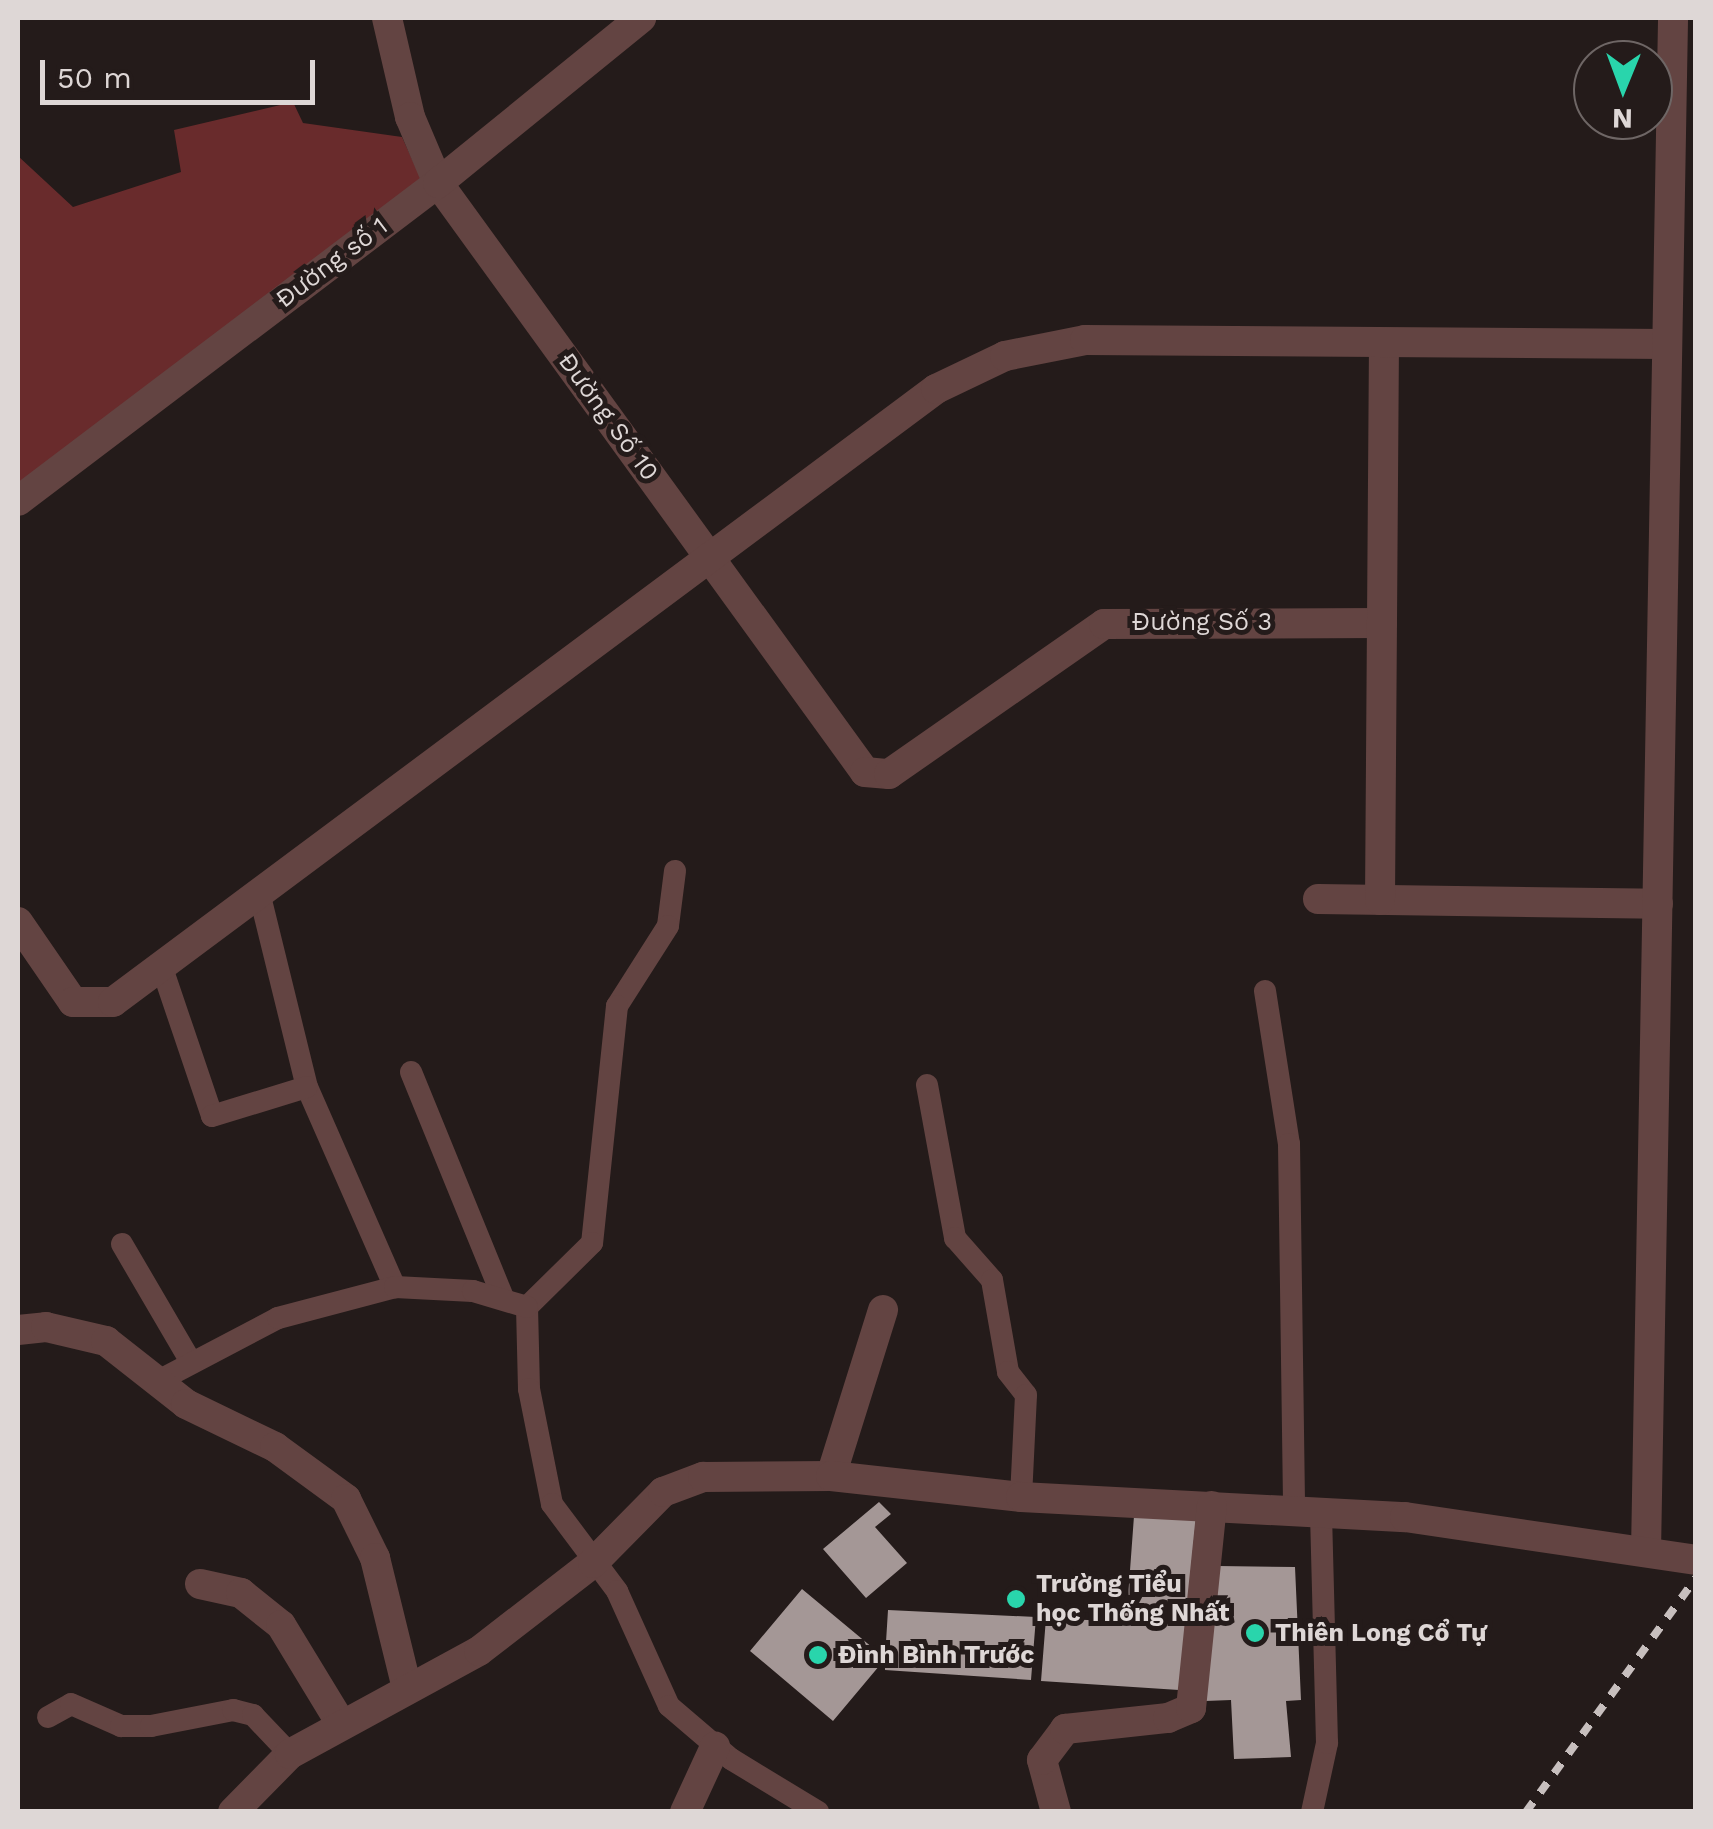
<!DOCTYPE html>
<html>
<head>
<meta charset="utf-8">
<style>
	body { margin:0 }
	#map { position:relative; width:1713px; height:1829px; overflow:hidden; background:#241b1a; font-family:"Work Sans",sans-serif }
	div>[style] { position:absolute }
	.green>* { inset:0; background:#692b2c }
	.building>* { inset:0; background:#a49796 }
	.lane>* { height:22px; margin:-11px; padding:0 11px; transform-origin:11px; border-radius:11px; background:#634442 }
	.street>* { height:30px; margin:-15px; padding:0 15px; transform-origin:15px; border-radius:15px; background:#634442 }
	.rail>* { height:8px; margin-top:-4px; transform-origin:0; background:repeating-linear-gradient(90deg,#c7bfbe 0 12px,transparent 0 24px) }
	.dots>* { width:28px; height:28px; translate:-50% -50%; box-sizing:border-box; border:5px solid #241b1a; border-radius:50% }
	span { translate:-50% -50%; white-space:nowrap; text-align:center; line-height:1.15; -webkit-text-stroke:10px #241b1a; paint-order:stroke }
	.street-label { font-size:25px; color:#ded7d6 }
	.poi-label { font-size:25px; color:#ded7d6; font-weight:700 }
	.left { translate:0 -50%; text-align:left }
	.frame { position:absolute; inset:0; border:20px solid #ded7d6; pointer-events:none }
	.north { position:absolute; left:1573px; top:40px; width:100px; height:100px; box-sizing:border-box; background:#241b1a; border:2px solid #6e6665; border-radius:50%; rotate:181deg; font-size:28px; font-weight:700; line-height:40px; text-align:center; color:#ded7d6 }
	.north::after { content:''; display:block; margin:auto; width:35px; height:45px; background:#29d5ac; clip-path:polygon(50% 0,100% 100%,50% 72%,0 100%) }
	.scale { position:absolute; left:40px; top:60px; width:275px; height:45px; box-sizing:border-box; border:5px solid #ded7d6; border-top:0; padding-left:12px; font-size:30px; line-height:35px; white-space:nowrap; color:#ded7d6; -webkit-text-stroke:8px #241b1a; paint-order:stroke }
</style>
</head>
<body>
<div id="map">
	<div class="green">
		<div style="clip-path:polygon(293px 102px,303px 123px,402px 137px,421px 179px,18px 484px,18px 156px,73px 207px,181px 172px,174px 130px)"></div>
	</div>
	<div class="building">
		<div style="clip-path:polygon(879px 1502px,891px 1514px,875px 1527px,907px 1563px,866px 1598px,823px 1549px)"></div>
		<div style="clip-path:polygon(1134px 1516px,1196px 1519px,1179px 1690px,1041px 1681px,1046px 1618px,1108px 1621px,1127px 1611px)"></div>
		<div style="clip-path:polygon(1218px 1566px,1295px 1567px,1301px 1700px,1286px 1701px,1291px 1757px,1234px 1759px,1231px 1700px,1205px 1701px)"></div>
		<div style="clip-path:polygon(802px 1589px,885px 1658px,888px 1610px,1036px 1617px,1031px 1680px,885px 1670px,885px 1659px,833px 1721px,750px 1651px)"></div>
	</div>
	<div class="lane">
		<div style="left:675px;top:871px;width:55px;rotate:97.3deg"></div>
		<div style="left:668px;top:926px;width:95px;rotate:122.5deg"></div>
		<div style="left:617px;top:1006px;width:238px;rotate:96deg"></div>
		<div style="left:592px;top:1243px;width:91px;rotate:135.4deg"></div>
		<div style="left:527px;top:1307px;width:82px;rotate:88.6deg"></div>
		<div style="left:529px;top:1389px;width:117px;rotate:78.7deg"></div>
		<div style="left:552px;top:1504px;width:109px;rotate:53.2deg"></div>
		<div style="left:617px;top:1591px;width:126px;rotate:65.7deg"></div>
		<div style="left:669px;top:1706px;width:82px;rotate:40.5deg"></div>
		<div style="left:731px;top:1759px;width:102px;rotate:31.3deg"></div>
		<div style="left:259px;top:892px;width:201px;rotate:76.2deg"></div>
		<div style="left:307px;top:1087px;width:219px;rotate:66.3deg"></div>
		<div style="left:161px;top:965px;width:159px;rotate:71.3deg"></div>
		<div style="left:212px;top:1116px;width:99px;rotate:-17deg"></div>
		<div style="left:1265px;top:991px;width:155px;rotate:81.1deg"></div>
		<div style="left:1289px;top:1144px;width:365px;rotate:89.2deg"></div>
		<div style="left:411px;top:1072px;width:243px;rotate:67.8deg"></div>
		<div style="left:927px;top:1085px;width:156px;rotate:79.6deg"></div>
		<div style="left:955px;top:1238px;width:56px;rotate:48.6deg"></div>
		<div style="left:992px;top:1280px;width:93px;rotate:80.1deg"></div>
		<div style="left:1008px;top:1372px;width:29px;rotate:52deg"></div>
		<div style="left:1026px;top:1395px;width:102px;rotate:92.8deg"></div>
		<div style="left:122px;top:1244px;width:137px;rotate:59.7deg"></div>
		<div style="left:162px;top:1379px;width:131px;rotate:-27.7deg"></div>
		<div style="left:278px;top:1318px;width:121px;rotate:-14.8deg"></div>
		<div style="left:395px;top:1287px;width:78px;rotate:2.9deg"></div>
		<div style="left:473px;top:1291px;width:56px;rotate:16.5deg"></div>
		<div style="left:48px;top:1717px;width:26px;rotate:-29deg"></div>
		<div style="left:71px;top:1704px;width:55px;rotate:23.7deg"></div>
		<div style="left:121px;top:1726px;width:30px"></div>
		<div style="left:151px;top:1726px;width:84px;rotate:-11deg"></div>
		<div style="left:233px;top:1710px;width:21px;rotate:14deg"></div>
		<div style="left:253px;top:1715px;width:54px;rotate:46.5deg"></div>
		<div style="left:1312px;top:1812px;width:71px;rotate:-77.7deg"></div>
		<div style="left:1327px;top:1743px;width:232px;rotate:-91.5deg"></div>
	</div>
	<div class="street">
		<div style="left:387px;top:18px;width:102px;rotate:76.9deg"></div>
		<div style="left:410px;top:117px;width:72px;rotate:67deg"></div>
		<div style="left:438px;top:183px;width:727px;rotate:54.06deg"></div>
		<div style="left:865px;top:772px;width:24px;rotate:5deg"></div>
		<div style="left:889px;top:774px;width:262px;rotate:-34.9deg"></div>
		<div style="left:1104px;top:624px;width:278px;rotate:-0.2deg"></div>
		<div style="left:18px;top:501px;width:527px;rotate:-37.13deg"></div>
		<div style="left:438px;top:183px;width:262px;rotate:-39.1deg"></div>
		<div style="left:1318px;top:899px;width:340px;rotate:0.8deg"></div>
		<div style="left:1380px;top:900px;width:557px;rotate:-89.59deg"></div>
		<div style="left:18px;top:922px;width:97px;rotate:55.5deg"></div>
		<div style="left:73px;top:1002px;width:40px"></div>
		<div style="left:113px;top:1002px;width:1026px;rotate:-36.68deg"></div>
		<div style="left:936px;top:389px;width:76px;rotate:-25.6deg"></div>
		<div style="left:1005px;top:356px;width:82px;rotate:-11.3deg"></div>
		<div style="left:1085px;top:340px;width:582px;rotate:0.39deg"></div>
		<div style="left:18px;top:1330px;width:28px;rotate:-6deg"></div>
		<div style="left:46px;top:1327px;width:62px;rotate:13.1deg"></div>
		<div style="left:106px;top:1341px;width:102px;rotate:38.2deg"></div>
		<div style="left:186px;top:1404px;width:99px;rotate:25.8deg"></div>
		<div style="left:275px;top:1447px;width:88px;rotate:36.2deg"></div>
		<div style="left:346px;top:1499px;width:66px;rotate:63.8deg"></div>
		<div style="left:375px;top:1558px;width:134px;rotate:76.2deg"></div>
		<div style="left:831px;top:1476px;width:174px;rotate:-72.6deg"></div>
		<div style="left:1646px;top:1552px;width:1534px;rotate:-88.99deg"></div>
		<div style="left:200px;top:1584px;width:42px;rotate:12.4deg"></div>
		<div style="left:241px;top:1593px;width:51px;rotate:38.7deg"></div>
		<div style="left:281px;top:1625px;width:114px;rotate:58.7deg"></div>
		<div style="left:233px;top:1812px;width:81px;rotate:-45.5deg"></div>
		<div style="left:290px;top:1754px;width:215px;rotate:-28.6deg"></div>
		<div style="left:479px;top:1651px;width:144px;rotate:-37.7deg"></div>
		<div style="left:593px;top:1563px;width:100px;rotate:-45.4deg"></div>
		<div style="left:663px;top:1492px;width:43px;rotate:-20.6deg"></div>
		<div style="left:703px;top:1477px;width:128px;rotate:-0.4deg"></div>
		<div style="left:831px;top:1476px;width:191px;rotate:6.3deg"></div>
		<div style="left:1021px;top:1497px;width:385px;rotate:3deg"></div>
		<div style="left:1405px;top:1517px;width:294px;rotate:8.4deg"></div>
		<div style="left:685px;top:1812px;width:72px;rotate:-65.2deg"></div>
		<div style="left:1056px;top:1812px;width:54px;rotate:-105.1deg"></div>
		<div style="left:1042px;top:1760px;width:39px;rotate:-53deg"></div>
		<div style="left:1065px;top:1729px;width:104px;rotate:-6.1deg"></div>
		<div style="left:1168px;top:1718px;width:25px;rotate:-23deg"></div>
		<div style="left:1191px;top:1708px;width:203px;rotate:-84.1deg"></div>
	</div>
	<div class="rail">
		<div style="left:1526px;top:1812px;width:289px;rotate:-54deg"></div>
	</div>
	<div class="dots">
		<div style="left:1016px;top:1599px;background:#29d5ac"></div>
		<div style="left:1255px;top:1633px;background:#29d5ac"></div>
		<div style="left:818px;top:1655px;background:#29d5ac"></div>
	</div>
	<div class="street-label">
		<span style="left:332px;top:263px;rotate:-37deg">Đường số 1</span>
		<span style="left:608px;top:417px;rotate:54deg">Đường Số 10</span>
		<span style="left:1202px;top:622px">Đường Số 3</span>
	</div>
	<div class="poi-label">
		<span class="left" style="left:1036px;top:1599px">Trường Tiểu<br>học Thống Nhất</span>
		<span class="left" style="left:1275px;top:1633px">Thiên Long Cổ Tự</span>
		<span class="left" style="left:838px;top:1655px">Đình Bình Trước</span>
	</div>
	<div class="frame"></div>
	<div class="north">N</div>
	<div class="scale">50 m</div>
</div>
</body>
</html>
